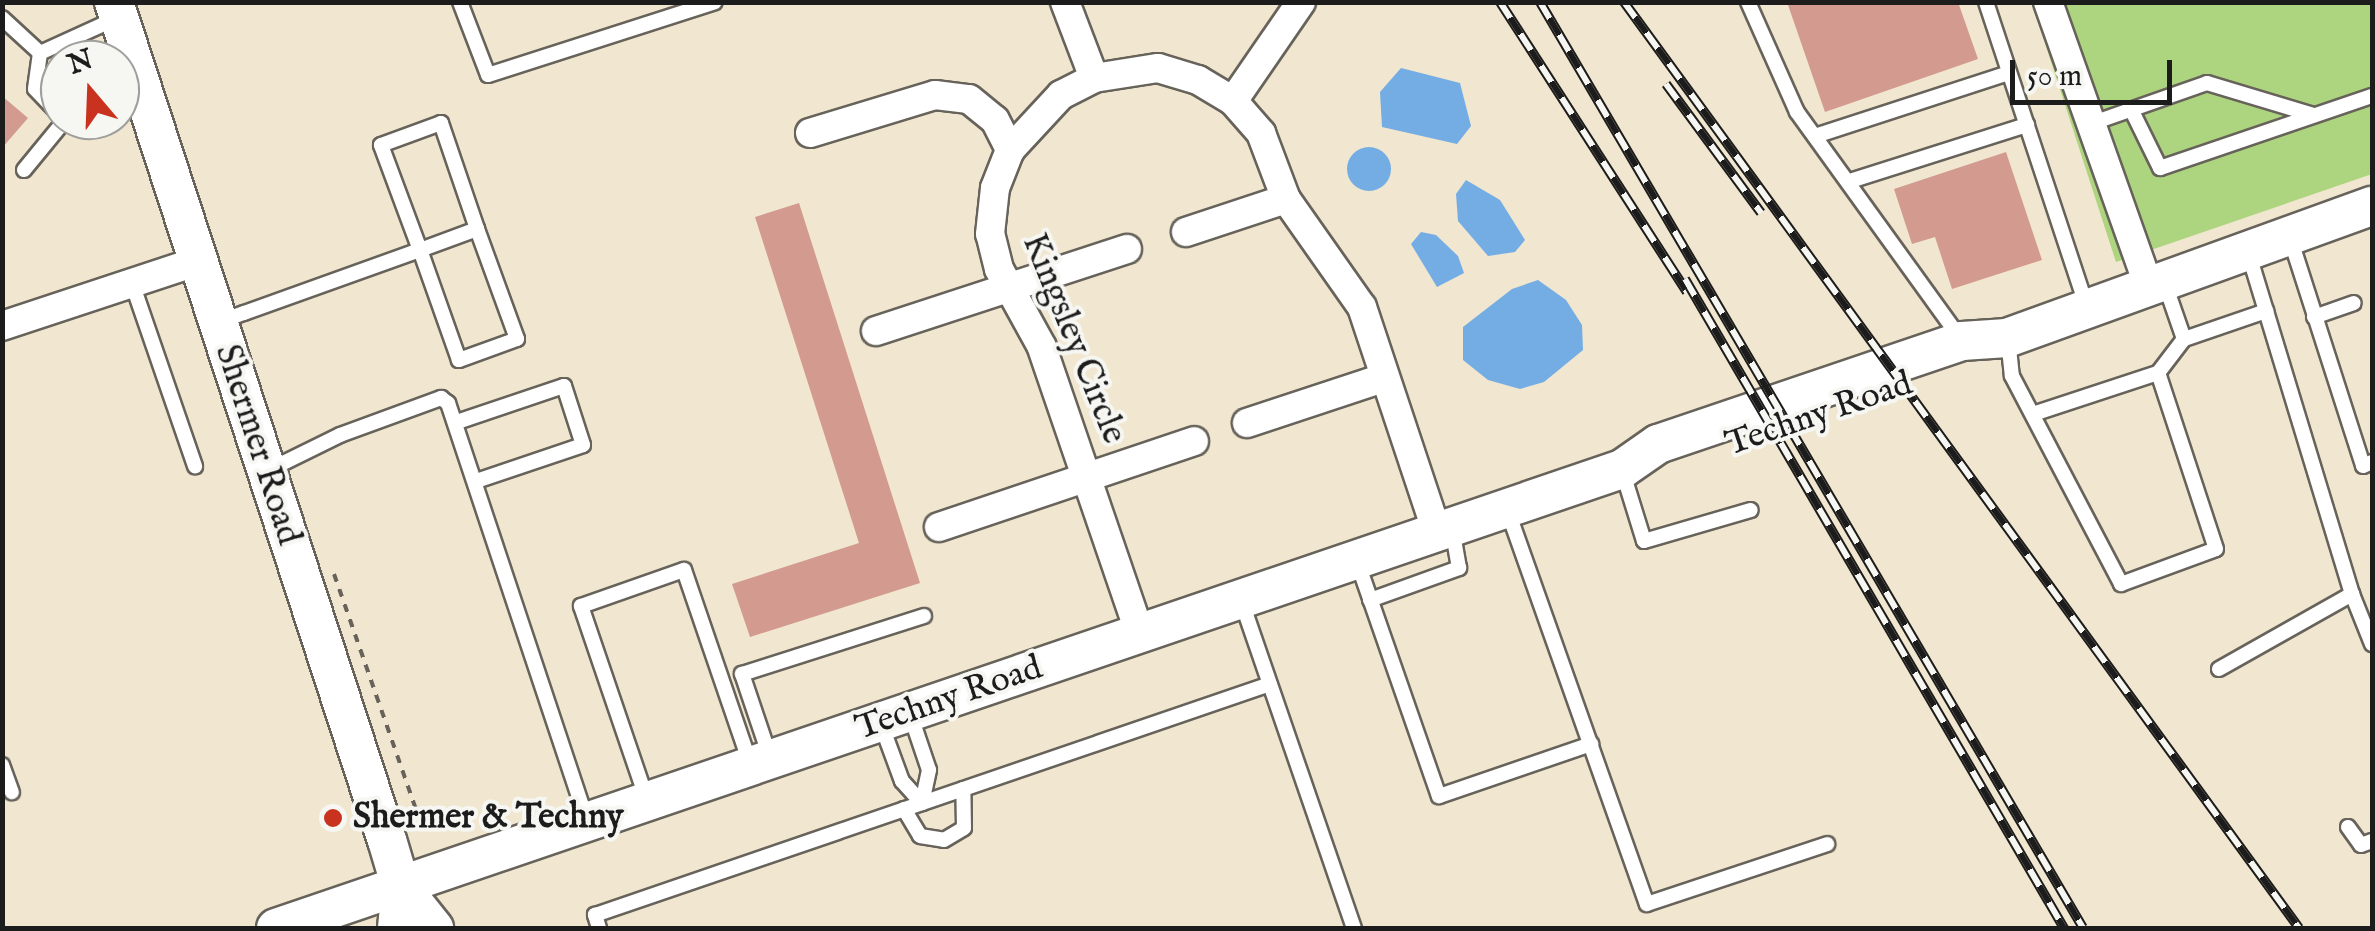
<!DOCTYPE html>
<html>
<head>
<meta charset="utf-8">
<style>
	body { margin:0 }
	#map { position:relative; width:2375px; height:931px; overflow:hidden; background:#f1e6cf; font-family:"IM FELL English",serif }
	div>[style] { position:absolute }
	.green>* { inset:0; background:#add47e }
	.water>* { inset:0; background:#74ade4 }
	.round { border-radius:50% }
	.building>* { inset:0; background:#d39a8f }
	.path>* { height:4px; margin-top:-2px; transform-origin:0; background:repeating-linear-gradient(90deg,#67635b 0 8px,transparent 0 16px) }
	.roads { filter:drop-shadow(2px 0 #67635b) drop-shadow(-2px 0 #67635b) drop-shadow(0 2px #67635b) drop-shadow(0 -2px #67635b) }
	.service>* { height:14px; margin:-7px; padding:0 7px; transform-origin:7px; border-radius:7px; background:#fff }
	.minor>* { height:28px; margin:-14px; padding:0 14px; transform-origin:14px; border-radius:14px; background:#fff }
	.secondary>* { height:38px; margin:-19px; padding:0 19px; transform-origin:19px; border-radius:19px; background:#fff }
	.rail>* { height:10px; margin-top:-5px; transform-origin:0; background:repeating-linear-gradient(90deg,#f6f6f2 0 19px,#1c1c1c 0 38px); box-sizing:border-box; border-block:2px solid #1c1c1c }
	.dots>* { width:28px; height:28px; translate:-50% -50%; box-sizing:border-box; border:5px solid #f6f6f2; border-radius:50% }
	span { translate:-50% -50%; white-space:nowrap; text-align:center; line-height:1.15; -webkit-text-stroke:8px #f6f6f2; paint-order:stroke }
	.street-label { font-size:35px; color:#1c1c1c }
	.poi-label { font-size:35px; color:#1c1c1c; font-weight:700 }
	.left { translate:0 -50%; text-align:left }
	.frame { position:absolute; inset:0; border:5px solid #1c1c1c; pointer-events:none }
	.north { position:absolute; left:40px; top:40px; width:100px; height:100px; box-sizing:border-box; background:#f6f6f2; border:2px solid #9f9f9c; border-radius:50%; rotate:341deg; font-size:28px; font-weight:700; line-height:40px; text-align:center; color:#1c1c1c }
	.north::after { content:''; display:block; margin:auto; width:35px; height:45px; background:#c8321e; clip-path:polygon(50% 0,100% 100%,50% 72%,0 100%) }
	.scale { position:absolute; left:2010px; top:60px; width:162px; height:45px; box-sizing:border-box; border:5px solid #1c1c1c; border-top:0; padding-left:12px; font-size:30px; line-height:35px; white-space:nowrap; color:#1c1c1c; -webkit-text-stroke:8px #f6f6f2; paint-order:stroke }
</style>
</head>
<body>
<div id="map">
	<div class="green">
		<div style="clip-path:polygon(2032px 3px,2372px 3px,2372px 174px,2116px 262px)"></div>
	</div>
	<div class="water">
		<div style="clip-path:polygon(1401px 68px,1460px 83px,1471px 126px,1457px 144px,1382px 127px,1380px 92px)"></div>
		<div class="round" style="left:1347px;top:147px;width:44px;height:44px"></div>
		<div style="clip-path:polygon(1466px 180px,1500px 200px,1525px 240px,1515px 252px,1488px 256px,1458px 221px,1456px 194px)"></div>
		<div style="clip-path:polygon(1421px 232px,1436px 235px,1458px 256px,1464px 273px,1437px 287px,1411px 244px)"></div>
		<div style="clip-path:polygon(1538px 280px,1566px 300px,1582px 325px,1583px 350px,1544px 382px,1520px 389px,1488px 380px,1463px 360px,1463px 327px,1512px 289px)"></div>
	</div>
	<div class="building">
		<div style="clip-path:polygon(1787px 2px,1958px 2px,1978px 59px,1825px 112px)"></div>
		<div style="clip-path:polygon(2px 96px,28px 118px,2px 148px)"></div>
		<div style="clip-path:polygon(2006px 152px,2042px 260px,1952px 289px,1935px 237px,1912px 244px,1894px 189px)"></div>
		<div style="clip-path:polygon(799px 203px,920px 583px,750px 637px,732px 584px,859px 543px,755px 217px)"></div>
	</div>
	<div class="path">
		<div style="left:334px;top:574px;width:270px;rotate:70.8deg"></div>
	</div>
	<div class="roads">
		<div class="service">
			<div style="left:460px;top:2px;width:78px;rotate:69deg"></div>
			<div style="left:488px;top:75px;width:238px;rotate:-17.8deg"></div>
			<div style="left:1748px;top:2px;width:120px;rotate:66deg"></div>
			<div style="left:1797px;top:112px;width:279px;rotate:54.2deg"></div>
			<div style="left:1986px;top:2px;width:319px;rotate:71.7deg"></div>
			<div style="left:2px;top:18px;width:52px;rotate:42.6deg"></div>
			<div style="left:40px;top:53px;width:85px;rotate:-24.4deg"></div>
			<div style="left:40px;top:53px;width:36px;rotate:98deg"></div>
			<div style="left:35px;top:89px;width:36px;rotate:46deg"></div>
			<div style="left:2131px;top:109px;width:66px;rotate:63.8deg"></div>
			<div style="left:2160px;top:168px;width:224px;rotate:-18.8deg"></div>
			<div style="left:2090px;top:124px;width:124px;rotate:-19.3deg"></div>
			<div style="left:2207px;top:83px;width:112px;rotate:16.7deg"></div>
			<div style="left:1815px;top:136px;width:204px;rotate:-18deg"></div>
			<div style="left:24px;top:170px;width:65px;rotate:-50.6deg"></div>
			<div style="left:1850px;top:181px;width:186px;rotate:-17.6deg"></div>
			<div style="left:2290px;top:238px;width:239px;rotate:72.2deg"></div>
			<div style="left:2363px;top:466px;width:10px;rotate:-24deg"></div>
			<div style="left:132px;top:283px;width:194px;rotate:71deg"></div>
			<div style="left:2314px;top:317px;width:42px;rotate:-19.3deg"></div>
			<div style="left:219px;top:322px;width:27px;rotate:-20deg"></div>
			<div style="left:244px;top:313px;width:187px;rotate:-19.7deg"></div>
			<div style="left:420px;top:250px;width:61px;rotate:-20.2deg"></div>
			<div style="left:477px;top:229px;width:117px;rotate:70deg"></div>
			<div style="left:517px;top:339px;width:62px;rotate:160.1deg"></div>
			<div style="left:459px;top:360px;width:117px;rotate:-109.5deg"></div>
			<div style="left:420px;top:250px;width:112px;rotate:-110.4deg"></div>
			<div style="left:381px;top:145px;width:64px;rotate:-20.1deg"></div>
			<div style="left:441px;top:123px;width:112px;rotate:71.2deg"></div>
			<div style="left:2008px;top:339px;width:37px;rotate:84deg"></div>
			<div style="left:2012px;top:376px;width:235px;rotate:62.3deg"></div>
			<div style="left:2121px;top:584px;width:101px;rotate:-20.2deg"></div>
			<div style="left:2216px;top:549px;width:185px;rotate:-108.2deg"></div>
			<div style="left:2158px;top:373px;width:43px;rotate:-52.6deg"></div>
			<div style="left:2184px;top:339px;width:58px;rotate:-109.1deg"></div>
			<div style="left:2184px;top:339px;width:87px;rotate:-18.9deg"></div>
			<div style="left:2033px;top:414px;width:132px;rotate:-18.2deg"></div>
			<div style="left:457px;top:422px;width:113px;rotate:-18.6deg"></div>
			<div style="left:564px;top:386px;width:62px;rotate:72.1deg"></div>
			<div style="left:583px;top:445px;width:113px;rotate:161.4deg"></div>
			<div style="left:271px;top:469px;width:77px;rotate:-26.2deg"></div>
			<div style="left:340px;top:435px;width:108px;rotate:-20.1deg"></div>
			<div style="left:441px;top:398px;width:9px;rotate:36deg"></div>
			<div style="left:448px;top:403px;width:441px;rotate:71.6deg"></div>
			<div style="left:1622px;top:470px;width:74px;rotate:72.8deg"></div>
			<div style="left:1644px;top:541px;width:111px;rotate:-16.2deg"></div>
			<div style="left:1507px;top:509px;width:419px;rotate:70.5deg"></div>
			<div style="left:1647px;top:904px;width:190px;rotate:-18.4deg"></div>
			<div style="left:1357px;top:561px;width:249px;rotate:70.8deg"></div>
			<div style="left:1439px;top:796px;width:161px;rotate:-18.9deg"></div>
			<div style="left:2352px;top:594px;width:54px;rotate:68.2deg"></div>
			<div style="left:1241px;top:600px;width:347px;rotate:71deg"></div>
			<div style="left:1370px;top:600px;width:95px;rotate:-19.8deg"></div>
			<div style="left:1459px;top:568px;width:41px;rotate:-99.9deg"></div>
			<div style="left:2219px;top:669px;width:153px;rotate:-29.4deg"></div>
			<div style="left:2352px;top:594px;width:357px;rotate:-106.9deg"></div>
			<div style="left:881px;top:724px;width:61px;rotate:69.8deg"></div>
			<div style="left:902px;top:781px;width:30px;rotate:48deg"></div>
			<div style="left:922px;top:803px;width:34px;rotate:-78deg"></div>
			<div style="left:929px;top:770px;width:59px;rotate:-108.7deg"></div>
			<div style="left:771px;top:760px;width:91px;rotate:-108.6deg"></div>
			<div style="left:742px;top:674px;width:191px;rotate:-17.7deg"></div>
			<div style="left:2px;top:765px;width:29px;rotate:70deg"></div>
			<div style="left:646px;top:797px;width:202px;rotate:-108.8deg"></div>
			<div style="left:581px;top:606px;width:109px;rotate:-19.3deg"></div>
			<div style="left:684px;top:570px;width:207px;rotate:71.1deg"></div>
			<div style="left:904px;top:809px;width:31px;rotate:59deg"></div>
			<div style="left:920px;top:836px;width:24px;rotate:9deg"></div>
			<div style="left:944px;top:840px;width:23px;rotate:-31deg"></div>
			<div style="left:964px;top:828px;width:39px;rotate:-91deg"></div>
			<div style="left:2348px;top:827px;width:22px;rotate:54deg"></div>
			<div style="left:2361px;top:845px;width:12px;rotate:-20deg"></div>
			<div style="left:599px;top:928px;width:14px;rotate:-107deg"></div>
			<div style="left:595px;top:915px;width:713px;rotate:-18.89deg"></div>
		</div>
		<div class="minor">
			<div style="left:1065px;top:2px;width:81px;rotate:69.1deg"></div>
			<div style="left:2048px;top:2px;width:306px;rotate:70.5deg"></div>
			<div style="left:1233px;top:101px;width:120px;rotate:-55.5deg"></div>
			<div style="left:810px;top:133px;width:131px;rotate:-16.9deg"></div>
			<div style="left:935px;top:95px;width:34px;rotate:7deg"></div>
			<div style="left:969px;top:99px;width:33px;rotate:39deg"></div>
			<div style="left:995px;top:120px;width:34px;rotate:63deg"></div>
			<div style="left:1186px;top:232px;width:105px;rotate:-18.3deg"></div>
			<div style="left:2px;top:326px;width:207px;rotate:-18.3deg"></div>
			<div style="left:876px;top:331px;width:264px;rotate:-18.1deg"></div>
			<div style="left:1247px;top:423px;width:143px;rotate:-18.3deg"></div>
			<div style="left:939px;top:527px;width:269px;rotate:-18.6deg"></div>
			<div style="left:1140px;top:634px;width:303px;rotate:-108.9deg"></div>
			<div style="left:1042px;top:347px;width:89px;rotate:-118.9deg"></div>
			<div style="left:999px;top:269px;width:36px;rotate:-104deg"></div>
			<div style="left:990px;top:234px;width:46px;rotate:-83.8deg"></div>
			<div style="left:995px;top:188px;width:41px;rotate:-68.5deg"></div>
			<div style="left:1010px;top:150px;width:75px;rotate:-47.2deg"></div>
			<div style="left:1061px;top:95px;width:37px;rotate:-27deg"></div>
			<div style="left:1094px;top:78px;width:65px;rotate:-8.9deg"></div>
			<div style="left:1158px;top:68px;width:42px;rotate:16.7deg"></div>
			<div style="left:1198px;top:80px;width:41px;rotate:31deg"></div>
			<div style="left:1233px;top:101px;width:43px;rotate:48.8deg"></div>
			<div style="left:1261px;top:133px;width:71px;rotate:69.3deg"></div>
			<div style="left:1286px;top:199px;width:132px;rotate:54.9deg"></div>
			<div style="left:1362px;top:307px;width:237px;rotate:71.6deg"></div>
		</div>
		<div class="secondary">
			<div style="left:114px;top:2px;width:881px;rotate:71.96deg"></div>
			<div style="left:387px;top:840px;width:49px;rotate:73.4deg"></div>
			<div style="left:401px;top:887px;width:41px;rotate:95.6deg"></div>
			<div style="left:401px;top:887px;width:53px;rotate:51.2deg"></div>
			<div style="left:276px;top:928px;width:1422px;rotate:-18.83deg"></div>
			<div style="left:1622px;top:469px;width:44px;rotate:-34.8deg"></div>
			<div style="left:1658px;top:444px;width:321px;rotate:-18.7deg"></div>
			<div style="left:1962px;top:341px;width:45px;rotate:-3.8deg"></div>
			<div style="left:2007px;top:338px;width:388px;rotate:-19.9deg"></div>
		</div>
	</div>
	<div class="rail">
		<div style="left:1500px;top:2px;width:345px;rotate:57.2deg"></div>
		<div style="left:1540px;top:2px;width:1073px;rotate:59.61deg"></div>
		<div style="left:1624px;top:2px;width:1146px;rotate:53.91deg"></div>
		<div style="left:1666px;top:84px;width:160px;rotate:53.6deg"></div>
		<div style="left:1685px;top:279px;width:752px;rotate:59.72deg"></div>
	</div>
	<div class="dots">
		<div style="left:333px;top:818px;background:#c8321e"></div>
	</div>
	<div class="street-label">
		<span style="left:1073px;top:339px;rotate:68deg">Kingsley Circle</span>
		<span style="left:1819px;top:415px;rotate:-19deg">Techny Road</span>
		<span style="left:257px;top:445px;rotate:72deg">Shermer Road</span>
		<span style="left:949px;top:699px;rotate:-19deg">Techny Road</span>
	</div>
	<div class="poi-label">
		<span class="left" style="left:353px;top:818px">Shermer &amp; Techny</span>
	</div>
	<div class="frame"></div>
	<div class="north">N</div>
	<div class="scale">50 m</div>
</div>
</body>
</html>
